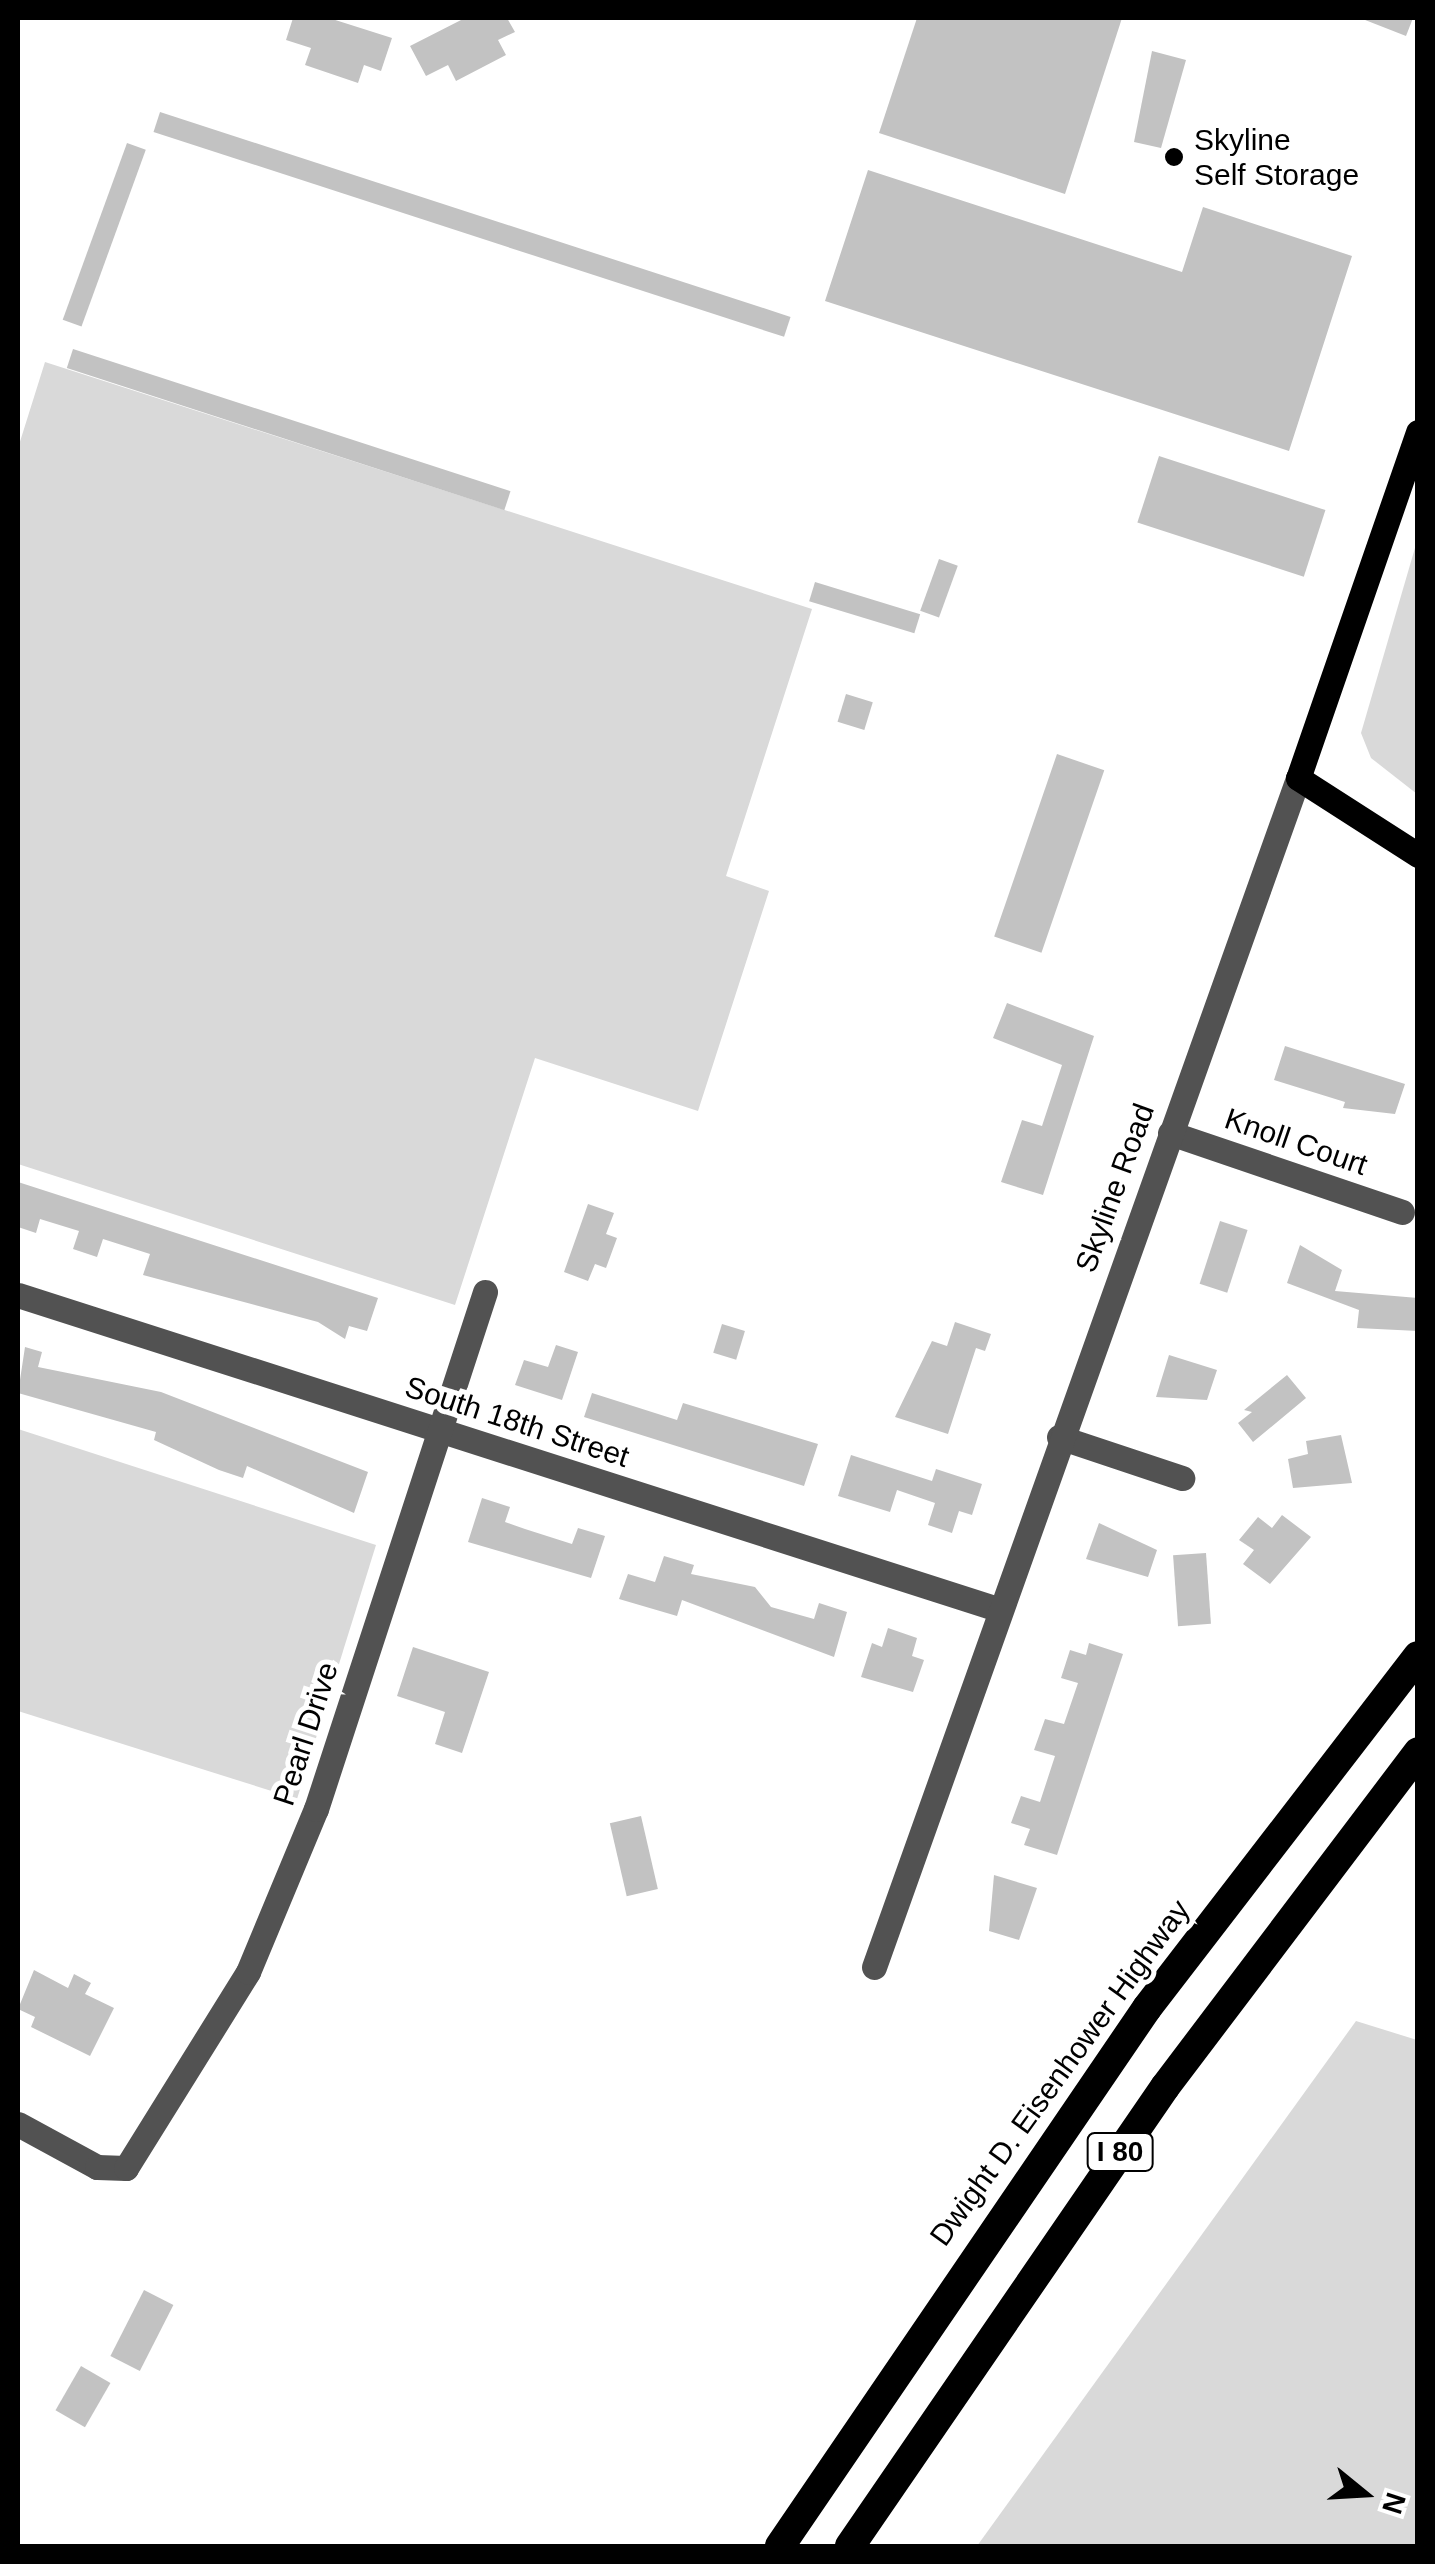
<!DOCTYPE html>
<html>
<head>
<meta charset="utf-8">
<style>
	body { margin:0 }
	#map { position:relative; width:1435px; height:2564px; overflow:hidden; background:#fff; font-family:Helvetica,sans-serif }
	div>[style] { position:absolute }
	.green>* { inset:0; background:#d9d9d9 }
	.building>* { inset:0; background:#c2c2c2; transform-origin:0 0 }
	.minor>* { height:25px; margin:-12.5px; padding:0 12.5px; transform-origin:12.5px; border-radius:12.5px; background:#525252 }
	.major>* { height:25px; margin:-12.5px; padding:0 12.5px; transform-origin:12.5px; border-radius:12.5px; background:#000 }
	.highway>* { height:30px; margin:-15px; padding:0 15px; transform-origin:15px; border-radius:15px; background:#000 }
	.dots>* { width:28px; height:28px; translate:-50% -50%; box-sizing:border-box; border:5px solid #fff; border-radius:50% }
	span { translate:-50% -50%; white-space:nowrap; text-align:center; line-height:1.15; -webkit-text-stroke:10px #fff; paint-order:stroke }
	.shield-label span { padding:2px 8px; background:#fff; border:2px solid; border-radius:8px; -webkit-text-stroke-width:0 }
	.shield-label { font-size:28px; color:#000; font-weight:700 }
	.poi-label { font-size:30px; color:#000 }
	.left { translate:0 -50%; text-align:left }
	.street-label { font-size:30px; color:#000 }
	.frame { position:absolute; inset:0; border:20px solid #000; pointer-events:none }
	.north { position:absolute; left:1315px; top:2444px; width:100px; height:100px; -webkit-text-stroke:8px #fff; paint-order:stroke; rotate:108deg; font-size:28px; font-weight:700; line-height:40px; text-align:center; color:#000 }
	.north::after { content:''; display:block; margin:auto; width:35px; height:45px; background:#000; clip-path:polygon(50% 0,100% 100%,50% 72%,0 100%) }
</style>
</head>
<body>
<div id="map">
	<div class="green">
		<div style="clip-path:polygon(45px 362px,812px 609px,726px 876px,769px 891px,698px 1111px,535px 1058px,455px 1305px,18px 1164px,18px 448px)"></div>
		<div style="clip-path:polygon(1417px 541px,1417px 794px,1371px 758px,1361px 733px)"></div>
		<div style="clip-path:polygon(18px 1429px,376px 1545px,297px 1799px,18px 1711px)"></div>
		<div style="clip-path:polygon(1356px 2021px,1417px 2040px,1417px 2546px,977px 2546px)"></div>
	</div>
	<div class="building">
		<div style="clip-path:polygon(293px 18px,329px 18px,392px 38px,381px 71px,364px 65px,358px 83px,305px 65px,311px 48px,286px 40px)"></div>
		<div style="clip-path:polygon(465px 18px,507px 18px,515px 32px,498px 40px,506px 55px,456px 81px,448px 65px,426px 76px,410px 46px)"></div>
		<div style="clip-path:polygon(917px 18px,1122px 18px,1065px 194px,879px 133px)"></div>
		<div style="clip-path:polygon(1360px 18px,1413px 18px,1406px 36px)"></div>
		<div style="clip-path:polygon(1152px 51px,1186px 60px,1161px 148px,1134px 142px)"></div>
		<div style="left:160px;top:112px;width:663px;height:21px;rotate:18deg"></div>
		<div style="left:127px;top:143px;width:20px;height:188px;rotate:20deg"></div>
		<div style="clip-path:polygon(868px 170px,1182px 272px,1203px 207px,1352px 256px,1289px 451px,825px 301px)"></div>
		<div style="left:73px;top:349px;width:460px;height:20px;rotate:18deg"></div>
		<div style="left:1159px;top:456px;width:175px;height:70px;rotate:18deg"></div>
		<div style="left:939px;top:559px;width:20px;height:55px;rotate:20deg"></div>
		<div style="left:815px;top:582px;width:110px;height:20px;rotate:17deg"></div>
		<div style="left:846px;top:694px;width:28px;height:29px;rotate:17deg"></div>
		<div style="left:1057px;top:754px;width:50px;height:193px;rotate:19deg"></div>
		<div style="clip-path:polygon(1007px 1003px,1094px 1036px,1043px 1195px,1001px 1182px,1022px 1120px,1042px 1126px,1062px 1065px,993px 1038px)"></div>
		<div style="clip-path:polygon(1285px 1046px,1405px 1084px,1395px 1114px,1343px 1108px,1345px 1102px,1274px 1080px)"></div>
		<div style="clip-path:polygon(18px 1182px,378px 1298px,367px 1331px,349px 1326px,345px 1339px,318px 1322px,143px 1275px,150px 1254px,103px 1239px,97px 1257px,73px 1249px,79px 1231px,40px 1219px,36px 1233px,18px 1227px)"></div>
		<div style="clip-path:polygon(588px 1204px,614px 1213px,606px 1234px,617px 1238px,606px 1268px,595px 1264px,588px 1281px,564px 1272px)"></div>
		<div style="left:1220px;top:1221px;width:29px;height:66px;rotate:18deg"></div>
		<div style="clip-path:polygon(1300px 1245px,1342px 1270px,1335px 1291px,1418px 1298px,1418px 1331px,1357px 1328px,1359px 1310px,1287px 1283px)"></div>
		<div style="clip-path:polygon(955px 1322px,991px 1334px,985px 1351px,976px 1348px,948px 1434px,895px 1417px,932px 1341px,947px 1346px)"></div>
		<div style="left:722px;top:1324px;width:24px;height:30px;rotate:17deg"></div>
		<div style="clip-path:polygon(556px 1345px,578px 1352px,562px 1400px,515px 1385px,524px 1360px,548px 1367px)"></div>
		<div style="clip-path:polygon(25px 1347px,42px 1352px,38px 1367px,161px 1392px,368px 1472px,354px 1513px,247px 1466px,243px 1478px,219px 1470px,154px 1440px,156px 1432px,18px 1393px)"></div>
		<div style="clip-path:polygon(1169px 1355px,1217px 1370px,1207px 1400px,1156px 1397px)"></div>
		<div style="clip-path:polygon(1287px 1375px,1306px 1398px,1253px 1442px,1238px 1423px,1252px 1412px,1244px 1410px)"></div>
		<div style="clip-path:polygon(592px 1393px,677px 1420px,683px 1403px,818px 1444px,804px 1486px,584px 1417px)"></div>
		<div style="clip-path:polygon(1341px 1435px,1352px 1483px,1293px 1488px,1288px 1459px,1308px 1454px,1306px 1441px)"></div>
		<div style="clip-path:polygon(851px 1455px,932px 1481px,936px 1469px,982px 1484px,972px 1515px,959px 1511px,952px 1533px,928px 1525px,935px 1503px,897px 1490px,890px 1512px,838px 1496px)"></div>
		<div style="clip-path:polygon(482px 1498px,510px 1507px,505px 1522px,525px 1529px,572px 1544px,578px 1528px,605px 1536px,591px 1578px,468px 1542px)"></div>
		<div style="clip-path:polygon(1282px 1515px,1311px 1537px,1270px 1584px,1243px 1564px,1254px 1550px,1239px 1540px,1258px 1517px,1272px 1528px)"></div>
		<div style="clip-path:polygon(1099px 1523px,1157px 1550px,1148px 1577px,1086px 1559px)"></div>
		<div style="left:1206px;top:1553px;width:71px;height:33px;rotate:86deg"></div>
		<div style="clip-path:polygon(664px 1556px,694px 1565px,691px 1574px,755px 1587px,771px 1607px,814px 1619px,819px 1603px,847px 1612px,834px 1657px,682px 1600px,677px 1616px,619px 1599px,628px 1574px,655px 1582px)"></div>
		<div style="clip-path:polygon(888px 1628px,917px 1638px,912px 1656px,924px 1660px,913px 1692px,861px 1677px,872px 1643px,882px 1647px)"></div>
		<div style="clip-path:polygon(1089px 1643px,1123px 1654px,1057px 1855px,1024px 1845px,1030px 1829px,1011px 1823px,1021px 1796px,1040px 1802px,1055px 1756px,1034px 1750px,1045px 1719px,1064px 1724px,1078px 1683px,1061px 1678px,1070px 1650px,1086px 1655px)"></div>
		<div style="clip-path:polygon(413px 1647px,489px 1672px,462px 1753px,435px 1744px,445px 1712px,397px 1696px)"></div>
		<div style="left:641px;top:1816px;width:75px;height:32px;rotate:77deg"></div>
		<div style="clip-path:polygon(994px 1875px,1037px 1888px,1019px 1940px,989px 1931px)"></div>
		<div style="clip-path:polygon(34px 1970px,68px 1988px,74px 1974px,91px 1983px,85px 1994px,114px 2008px,90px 2056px,31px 2027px,35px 2017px,18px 2009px)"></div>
		<div style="left:144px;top:2290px;width:33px;height:74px;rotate:27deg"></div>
		<div style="left:81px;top:2366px;width:34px;height:51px;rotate:30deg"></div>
	</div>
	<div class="minor">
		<div style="left:1170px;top:1133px;width:245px;rotate:18.8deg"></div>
		<div style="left:18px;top:1295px;width:1029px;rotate:17.77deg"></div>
		<div style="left:1059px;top:1437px;width:130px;rotate:18.4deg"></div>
		<div style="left:874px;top:1967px;width:1262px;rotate:-70.37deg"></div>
		<div style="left:18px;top:2124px;width:90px;rotate:28.6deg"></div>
		<div style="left:97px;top:2167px;width:29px;rotate:2deg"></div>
		<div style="left:126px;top:2168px;width:231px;rotate:-58.1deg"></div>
		<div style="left:248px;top:1972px;width:177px;rotate:-67.4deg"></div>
		<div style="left:316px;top:1809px;width:544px;rotate:-71.9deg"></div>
	</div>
	<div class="major">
		<div style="left:1418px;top:432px;width:366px;rotate:109.1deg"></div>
		<div style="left:1298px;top:778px;width:143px;rotate:32.7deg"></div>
	</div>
	<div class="highway">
		<div style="left:780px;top:2546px;width:651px;rotate:-55.7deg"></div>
		<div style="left:1147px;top:2008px;width:444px;rotate:-52.4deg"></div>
		<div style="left:850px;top:2546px;width:557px;rotate:-55.54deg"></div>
		<div style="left:1165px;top:2087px;width:420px;rotate:-52.9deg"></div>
	</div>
	<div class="dots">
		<div style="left:1174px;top:157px;background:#000"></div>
	</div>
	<div class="shield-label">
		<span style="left:1120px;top:2152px">I 80</span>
	</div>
	<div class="poi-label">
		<span class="left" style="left:1194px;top:157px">Skyline<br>Self Storage</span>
	</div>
	<div class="street-label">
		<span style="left:1296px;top:1142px;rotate:19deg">Knoll Court</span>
		<span style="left:1115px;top:1188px;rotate:-70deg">Skyline Road</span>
		<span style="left:517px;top:1422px;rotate:18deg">South 18th Street</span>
		<span style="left:306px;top:1734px;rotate:-72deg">Pearl Drive</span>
		<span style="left:1060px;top:2073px;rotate:-54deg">Dwight D. Eisenhower Highway</span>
	</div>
	<div class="frame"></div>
	<div class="north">N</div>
</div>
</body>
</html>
